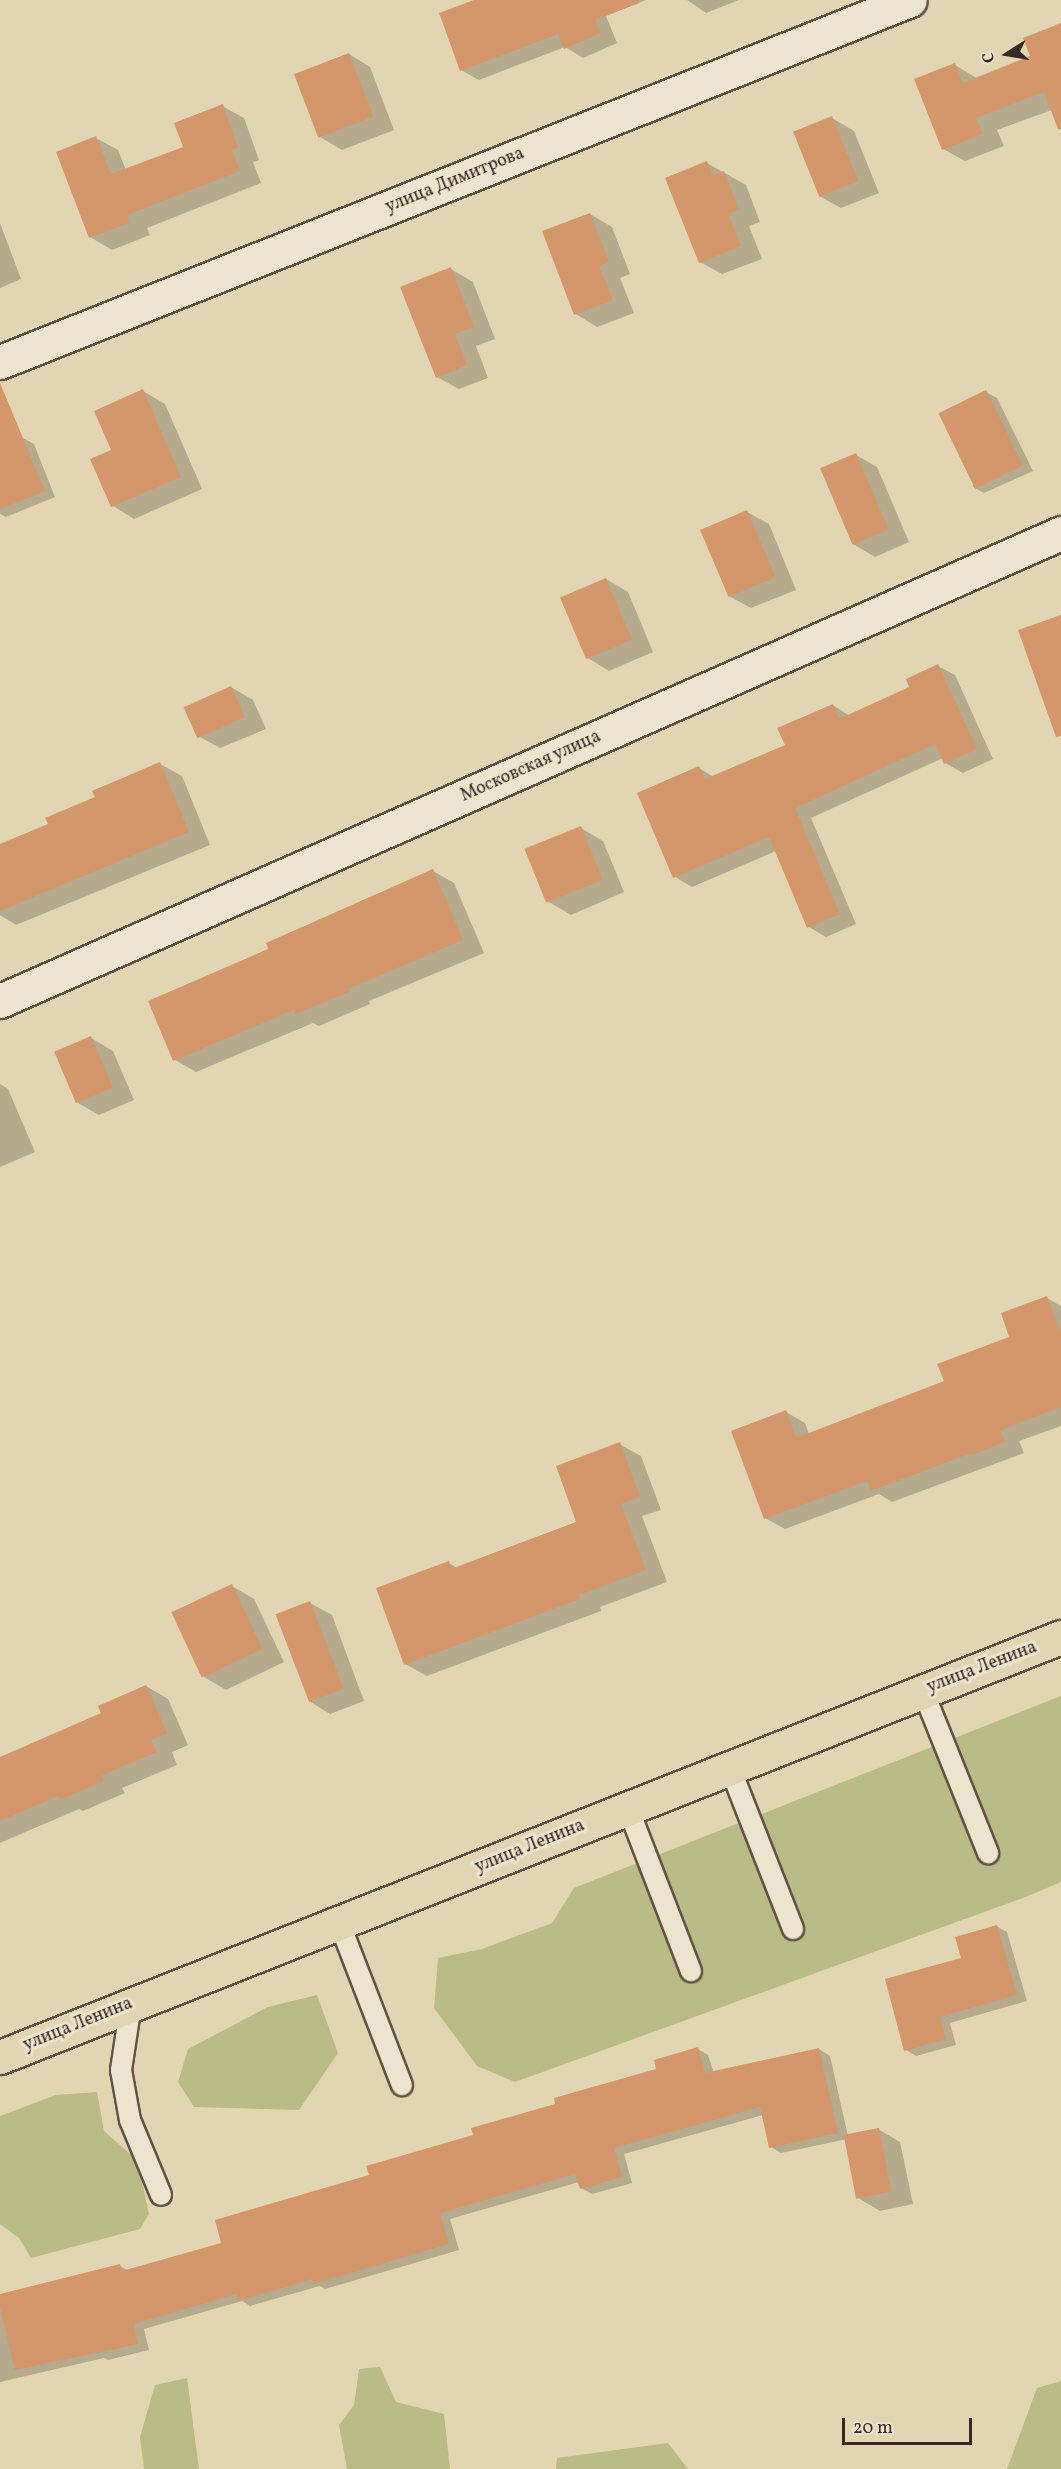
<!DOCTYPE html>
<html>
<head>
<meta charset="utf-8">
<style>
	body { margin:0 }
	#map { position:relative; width:1061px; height:2469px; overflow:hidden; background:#e2d5b1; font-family:Vollkorn,serif }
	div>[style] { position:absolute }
	.green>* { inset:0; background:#babb87 }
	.shadow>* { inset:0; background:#0003 }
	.building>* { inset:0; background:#d4976c; transform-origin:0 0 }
	.roads { filter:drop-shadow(2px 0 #625445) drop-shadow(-2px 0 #625445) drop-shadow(0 2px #625445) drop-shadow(0 -2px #625445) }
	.lane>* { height:20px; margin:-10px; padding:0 10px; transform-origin:10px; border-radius:10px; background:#ece4cc }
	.street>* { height:33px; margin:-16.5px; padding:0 16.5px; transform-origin:16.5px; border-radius:16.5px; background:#ece4cc }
	.primary>* { height:33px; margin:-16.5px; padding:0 16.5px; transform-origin:16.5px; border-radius:16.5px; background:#e2d5b1 }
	span { translate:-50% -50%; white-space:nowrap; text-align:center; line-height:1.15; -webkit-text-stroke:6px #ece4cc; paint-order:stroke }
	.street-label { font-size:18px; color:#372921 }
	.north { position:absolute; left:977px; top:24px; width:60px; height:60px; -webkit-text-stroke:4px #ece4cc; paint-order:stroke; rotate:259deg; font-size:16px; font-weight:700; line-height:24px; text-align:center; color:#372921 }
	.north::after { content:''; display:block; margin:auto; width:21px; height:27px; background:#372921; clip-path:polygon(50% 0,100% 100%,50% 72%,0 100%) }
	.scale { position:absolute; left:842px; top:2418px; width:130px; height:27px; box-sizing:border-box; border:3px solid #372921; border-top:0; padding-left:8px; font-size:18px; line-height:21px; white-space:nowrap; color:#372921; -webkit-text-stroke:4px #ece4cc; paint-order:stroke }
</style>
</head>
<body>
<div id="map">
	<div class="green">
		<div style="clip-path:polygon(1061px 1696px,1061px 1882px,1023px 1898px,515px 2082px,477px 2066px,434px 2008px,438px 1958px,482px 1949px,552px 1923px,574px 1888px)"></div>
		<div style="clip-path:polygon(317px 1995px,338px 2053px,299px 2110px,194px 2107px,178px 2082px,188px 2049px,268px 2007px)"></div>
		<div style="clip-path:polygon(97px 2092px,104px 2131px,137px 2160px,149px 2214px,140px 2229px,31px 2258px,19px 2238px,0 2224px,0 2116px,56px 2095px)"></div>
		<div style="clip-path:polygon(380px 2367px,396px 2402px,444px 2414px,450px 2469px,347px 2469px,339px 2425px,354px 2405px,359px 2369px)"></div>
		<div style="clip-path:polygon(187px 2378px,199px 2469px,144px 2469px,140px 2437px,155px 2385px)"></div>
		<div style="clip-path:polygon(1061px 2381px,1061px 2469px,1007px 2469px,1037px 2388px)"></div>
		<div style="clip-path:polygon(668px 2443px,688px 2469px,556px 2469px,557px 2458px)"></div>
	</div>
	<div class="shadow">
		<div style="clip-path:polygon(501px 0,646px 0,606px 16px,617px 43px,583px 58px,565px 47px,479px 80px,461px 70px)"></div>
		<div style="clip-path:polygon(687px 0,739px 0,706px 13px)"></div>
		<div style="clip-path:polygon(1061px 27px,1061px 117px,1052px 110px,997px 130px,1004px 146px,965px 161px,943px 149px,955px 65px,978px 79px,1032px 56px)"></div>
		<div style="clip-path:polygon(349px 54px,370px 67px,394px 130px,342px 150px,320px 137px)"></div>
		<div style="clip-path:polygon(222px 106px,244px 118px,259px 160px,253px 162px,261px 183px,147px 228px,150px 235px,112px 250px,90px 237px,96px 138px,118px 150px,126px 170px,185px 148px)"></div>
		<div style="clip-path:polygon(832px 118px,854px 131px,879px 193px,841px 208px,819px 196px)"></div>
		<div style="clip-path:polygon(707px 163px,746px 185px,760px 222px,749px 226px,762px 259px,722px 274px,700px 262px)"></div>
		<div style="clip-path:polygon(590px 214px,612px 227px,630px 274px,620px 278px,634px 313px,597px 327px,576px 314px)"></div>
		<div style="clip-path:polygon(0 223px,21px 279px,0 288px)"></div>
		<div style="clip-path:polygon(451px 269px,473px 282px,495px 339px,476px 346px,488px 378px,459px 389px,437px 377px)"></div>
		<div style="clip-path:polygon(143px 391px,165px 404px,202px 489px,134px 519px,113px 506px,92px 460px,113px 451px)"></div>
		<div style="clip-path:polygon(986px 392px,997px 398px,1033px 471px,984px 493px,973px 487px)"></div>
		<div style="clip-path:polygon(23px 438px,34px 444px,55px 497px,6px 517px,0 514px,0 447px)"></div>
		<div style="clip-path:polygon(856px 455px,877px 467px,909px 542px,875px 557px,853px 544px)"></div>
		<div style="clip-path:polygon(747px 512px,769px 524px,796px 590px,751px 608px,729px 596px)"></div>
		<div style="clip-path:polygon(606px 579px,628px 592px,653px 652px,609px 671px,588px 658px)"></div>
		<div style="clip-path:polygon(938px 666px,955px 675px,993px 759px,963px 773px,945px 763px,943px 758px,811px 818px,856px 924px,826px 937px,809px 927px,776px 851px,692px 887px,675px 877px,699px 768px,714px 777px,787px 746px,833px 705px,850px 716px,911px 688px)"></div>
		<div style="clip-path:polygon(231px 687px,253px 700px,266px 729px,220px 748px,198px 736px)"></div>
		<div style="clip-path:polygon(160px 764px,182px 776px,210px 845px,16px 925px,0 915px,0 846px,50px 825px)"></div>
		<div style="clip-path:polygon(581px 828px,603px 841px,624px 892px,571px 915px,549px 902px)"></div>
		<div style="clip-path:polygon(433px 871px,454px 883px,484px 953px,369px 1001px,370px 1004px,319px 1026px,313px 1023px,196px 1072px,175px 1060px,270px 950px)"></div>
		<div style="clip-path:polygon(91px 1038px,113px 1051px,134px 1100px,99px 1115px,78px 1103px)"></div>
		<div style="clip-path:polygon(0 1084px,8px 1089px,35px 1152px,0 1167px)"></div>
		<div style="clip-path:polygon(1047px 1298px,1061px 1306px,1061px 1426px,1019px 1441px,1024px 1453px,892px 1502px,879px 1494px,785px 1529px,765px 1518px,786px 1412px,805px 1423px,809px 1434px,946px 1382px,1011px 1338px)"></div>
		<div style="clip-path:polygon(619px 1444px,641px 1456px,661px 1510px,642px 1516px,667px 1582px,600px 1607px,601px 1611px,427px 1676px,405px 1664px,449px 1563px,457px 1568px,578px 1523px)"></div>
		<div style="clip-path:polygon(232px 1586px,254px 1599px,284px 1662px,226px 1690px,204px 1677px)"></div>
		<div style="clip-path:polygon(310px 1603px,332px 1615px,364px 1701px,330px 1714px,309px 1701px)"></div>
		<div style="clip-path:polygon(146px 1686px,168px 1699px,188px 1745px,172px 1752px,177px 1765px,122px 1788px,125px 1793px,83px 1811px,79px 1809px,0 1843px,0 1759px,103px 1714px)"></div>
		<div style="clip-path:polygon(996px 1926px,1007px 1932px,1027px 2001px,950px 2023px,956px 2045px,916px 2056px,906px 2050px,963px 1959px)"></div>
		<div style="clip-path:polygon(698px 2049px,708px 2055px,714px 2073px,819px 2049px,830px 2056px,848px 2136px,878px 2129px,900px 2142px,913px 2204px,880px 2211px,858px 2198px,847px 2139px,781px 2153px,771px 2147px,763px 2115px,624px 2154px,632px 2183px,592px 2194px,581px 2188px,579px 2182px,450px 2219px,459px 2250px,325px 2289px,320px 2286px,250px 2306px,242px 2301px,144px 2329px,149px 2350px,108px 2360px,104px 2358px,0 2382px,0 2295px,120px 2266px,129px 2271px,223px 2244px,371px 2176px,557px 2105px,658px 2070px)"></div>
	</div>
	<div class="building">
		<div style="clip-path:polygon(474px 0,638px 0,639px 3px,595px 20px,601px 33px,564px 49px,558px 34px,460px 71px,439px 13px)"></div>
		<div style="clip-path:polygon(1061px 23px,1061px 129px,1058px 129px,1044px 92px,976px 118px,983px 134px,942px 150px,914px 79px,955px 63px,963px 83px,1030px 56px,1023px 38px)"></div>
		<div style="left:349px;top:53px;width:68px;height:59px;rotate:69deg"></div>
		<div style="clip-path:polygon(223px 104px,238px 148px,232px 150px,240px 171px,127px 215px,129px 223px,89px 238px,56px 152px,96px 136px,111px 174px,183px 147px,174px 123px)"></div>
		<div style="left:832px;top:116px;width:70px;height:42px;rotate:68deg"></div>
		<div style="clip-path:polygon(707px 161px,713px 175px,724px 171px,739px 210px,728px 214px,741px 246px,699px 263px,665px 178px)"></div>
		<div style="clip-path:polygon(590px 213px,609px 262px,599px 266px,613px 300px,574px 315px,542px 231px)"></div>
		<div style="clip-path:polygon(451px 267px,474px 327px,455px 334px,467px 365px,436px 378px,400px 287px)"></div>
		<div style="clip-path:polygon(0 383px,45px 491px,0 509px)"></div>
		<div style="clip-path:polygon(143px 389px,181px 477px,111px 507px,90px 459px,111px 450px,94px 411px)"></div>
		<div style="left:986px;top:390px;width:84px;height:53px;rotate:64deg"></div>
		<div style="left:856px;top:453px;width:83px;height:39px;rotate:67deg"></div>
		<div style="left:747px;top:510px;width:73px;height:51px;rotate:67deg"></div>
		<div style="left:606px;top:578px;width:67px;height:50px;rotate:67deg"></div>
		<div style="clip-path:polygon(1061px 615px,1061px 736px,1056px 737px,1018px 630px)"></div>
		<div style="clip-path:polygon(938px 664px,977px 749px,944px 764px,935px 744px,795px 808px,840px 914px,807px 928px,769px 837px,673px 878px,637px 793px,699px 766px,705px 779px,785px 745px,777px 728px,833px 704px,839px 719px,909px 687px,906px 679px)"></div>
		<div style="left:231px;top:686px;width:34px;height:52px;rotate:66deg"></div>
		<div style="clip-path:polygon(160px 762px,189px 832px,0 911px,0 844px,48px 824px,45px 818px,95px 797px,92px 791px)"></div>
		<div style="left:581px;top:826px;width:58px;height:61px;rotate:68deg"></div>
		<div style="clip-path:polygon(433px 869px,463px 940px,348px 989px,349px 992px,296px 1014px,294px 1010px,173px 1061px,148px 1001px,268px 949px,266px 943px)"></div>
		<div style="left:91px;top:1036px;width:56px;height:40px;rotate:67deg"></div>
		<div style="clip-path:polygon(1047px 1296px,1061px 1333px,1061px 1407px,1000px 1430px,1005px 1442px,972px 1455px,971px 1453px,871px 1491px,867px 1481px,764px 1519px,731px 1431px,786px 1410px,796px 1438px,944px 1381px,937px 1364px,1009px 1337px,1001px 1313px)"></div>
		<div style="clip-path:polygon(620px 1442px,640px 1497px,621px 1504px,646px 1570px,579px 1595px,580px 1599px,404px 1665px,376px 1588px,449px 1561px,451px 1569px,576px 1522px,556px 1466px)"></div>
		<div style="left:232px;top:1584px;width:72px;height:67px;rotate:65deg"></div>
		<div style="left:310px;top:1601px;width:94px;height:37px;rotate:69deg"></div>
		<div style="clip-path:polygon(146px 1685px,167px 1733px,151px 1740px,157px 1752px,101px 1776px,104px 1781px,60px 1800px,58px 1796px,0 1821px,0 1757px,101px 1713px,98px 1706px)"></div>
		<div style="clip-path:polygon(997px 1925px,1017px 1995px,940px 2017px,946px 2039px,904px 2051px,885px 1979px,961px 1958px,955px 1937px)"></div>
		<div style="clip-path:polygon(698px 2047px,705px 2073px,819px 2048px,838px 2133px,769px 2148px,760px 2107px,614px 2148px,622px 2177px,580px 2189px,575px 2174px,440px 2213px,449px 2244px,313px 2284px,312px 2279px,238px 2301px,236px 2294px,134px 2324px,138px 2344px,15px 2370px,0 2307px,0 2294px,120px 2264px,122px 2271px,221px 2243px,215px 2220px,369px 2175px,366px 2166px,473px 2135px,471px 2128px,555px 2104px,554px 2098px,656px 2069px,654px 2060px)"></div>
		<div style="left:879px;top:2128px;width:65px;height:36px;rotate:79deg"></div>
	</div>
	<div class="roads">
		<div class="lane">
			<div style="left:923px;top:1691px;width:175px;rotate:68.1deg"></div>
			<div style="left:730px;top:1768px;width:173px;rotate:68.6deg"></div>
			<div style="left:628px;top:1808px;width:175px;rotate:68.9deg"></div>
			<div style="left:339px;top:1922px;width:175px;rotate:68.9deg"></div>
			<div style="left:131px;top:2004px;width:67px;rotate:98.6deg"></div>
			<div style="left:121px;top:2070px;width:51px;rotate:79.8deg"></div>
			<div style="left:130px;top:2120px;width:81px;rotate:67.5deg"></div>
		</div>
		<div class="street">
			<div style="left:0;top:362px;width:979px;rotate:-21.69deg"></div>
			<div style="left:0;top:1001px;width:1160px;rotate:-23.8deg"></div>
		</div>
		<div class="primary">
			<div style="left:0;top:2057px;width:1141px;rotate:-21.6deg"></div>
		</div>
	</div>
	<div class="street-label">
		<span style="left:455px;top:181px;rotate:-22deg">улица Димитрова</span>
		<span style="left:531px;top:767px;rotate:-24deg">Московская улица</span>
		<span style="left:982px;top:1668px;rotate:-21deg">улица Ленина</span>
		<span style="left:530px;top:1847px;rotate:-22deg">улица Ленина</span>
		<span style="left:78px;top:2025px;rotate:-22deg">улица Ленина</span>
	</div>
	<div class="north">С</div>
	<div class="scale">20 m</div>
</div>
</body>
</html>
